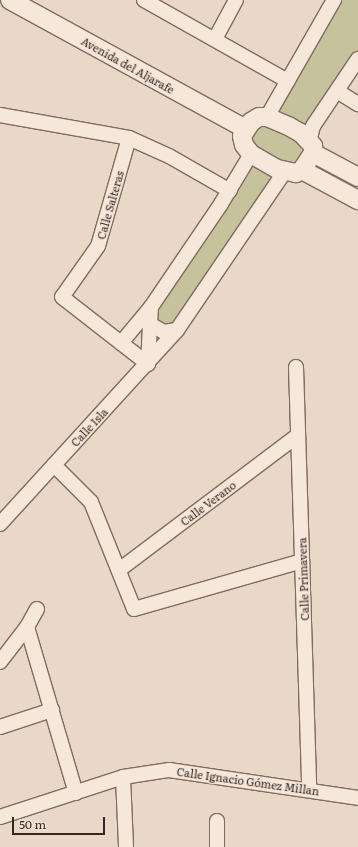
<!DOCTYPE html>
<html>
<head>
<meta charset="utf-8">
<style>
	body { margin:0 }
	#map { position:relative; width:358px; height:847px; overflow:hidden; background:#e9d8c7; font-family:Literata,serif }
	div>[style] { position:absolute }
	.green>* { inset:0; background:#c6c29c }
	.roads { filter:drop-shadow(1px 0 #836a5f) drop-shadow(-1px 0 #836a5f) drop-shadow(0 1px #836a5f) drop-shadow(0 -1px #836a5f) }
	.minor>* { height:14px; margin:-7px; padding:0 7px; transform-origin:7px; border-radius:7px; background:#f5e7da }
	.tertiary>* { height:18px; margin:-9px; padding:0 9px; transform-origin:9px; border-radius:9px; background:#f5e7da }
	span { translate:-50% -50%; white-space:nowrap; text-align:center; line-height:1.15; -webkit-text-stroke:3px #f1e4d6; paint-order:stroke }
	.street-label { font-size:11px; color:#352621 }
	.scale { position:absolute; left:12px; top:817px; width:93px; height:18px; box-sizing:border-box; border:2px solid #352621; border-top:0; padding-left:5px; font-size:12px; line-height:14px; white-space:nowrap; color:#352621; -webkit-text-stroke:3px #f1e4d6; paint-order:stroke }
</style>
</head>
<body>
<div id="map">
	<div class="green">
		<div style="clip-path:polygon(340px 0,358px 0,358px 52px,309px 127px,304px 127px,299px 121px,278px 112px)"></div>
		<div style="clip-path:polygon(269px 125px,280px 129px,300px 143px,302px 154px,297px 162px,286px 165px,254px 146px,251px 138px,254px 130px,259px 126px)"></div>
		<div style="clip-path:polygon(250px 164px,276px 173px,176px 324px,168px 327px,155px 320px,158px 308px)"></div>
	</div>
	<div class="roads">
		<div class="minor">
			<div style="left:144px;top:0;width:165px;rotate:29.4deg"></div>
			<div style="left:215px;top:39px;width:44px;rotate:-61.7deg"></div>
			<div style="left:337px;top:91px;width:25px;rotate:32deg"></div>
			<div style="left:0;top:115px;width:131px;rotate:10.1deg"></div>
			<div style="left:129px;top:138px;width:44px;rotate:24.2deg"></div>
			<div style="left:169px;top:156px;width:70px;rotate:29.8deg"></div>
			<div style="left:267px;top:117px;width:135px;rotate:-60.2deg"></div>
			<div style="left:129px;top:138px;width:112px;rotate:106deg"></div>
			<div style="left:98px;top:246px;width:62px;rotate:125.2deg"></div>
			<div style="left:62px;top:297px;width:109px;rotate:37.9deg"></div>
			<div style="left:309px;top:142px;width:16px;rotate:-76deg"></div>
			<div style="left:313px;top:126px;width:81px;rotate:-56.1deg"></div>
			<div style="left:251px;top:154px;width:58px;rotate:121deg"></div>
			<div style="left:221px;top:204px;width:125px;rotate:124.2deg"></div>
			<div style="left:151px;top:307px;width:17px;rotate:93deg"></div>
			<div style="left:150px;top:324px;width:16px;rotate:30deg"></div>
			<div style="left:164px;top:332px;width:13px;rotate:-9deg"></div>
			<div style="left:177px;top:330px;width:192px;rotate:-55.8deg"></div>
			<div style="left:121px;top:343px;width:47px;rotate:-50.2deg"></div>
			<div style="left:148px;top:364px;width:40px;rotate:-87.1deg"></div>
			<div style="left:296px;top:367px;width:423px;rotate:88.2deg"></div>
			<div style="left:54px;top:465px;width:52px;rotate:45deg"></div>
			<div style="left:91px;top:502px;width:115px;rotate:68.1deg"></div>
			<div style="left:134px;top:609px;width:175px;rotate:-15.9deg"></div>
			<div style="left:0;top:524px;width:263px;rotate:-47.6deg"></div>
			<div style="left:119px;top:570px;width:223px;rotate:-37deg"></div>
			<div style="left:37px;top:609px;width:21px;rotate:119deg"></div>
			<div style="left:27px;top:627px;width:173px;rotate:73.6deg"></div>
			<div style="left:0;top:662px;width:44px;rotate:-52.4deg"></div>
			<div style="left:0;top:727px;width:55px;rotate:-18.1deg"></div>
			<div style="left:123px;top:777px;width:70px;rotate:87.5deg"></div>
			<div style="left:0;top:817px;width:129px;rotate:-18deg"></div>
			<div style="left:123px;top:777px;width:47px;rotate:-8.7deg"></div>
			<div style="left:169px;top:770px;width:191px;rotate:8.4deg"></div>
			<div style="left:217px;top:847px;width:26px;rotate:-90deg"></div>
		</div>
		<div class="tertiary">
			<div style="left:10px;top:0;width:269px;rotate:28.7deg"></div>
			<div style="left:259px;top:117px;width:8px"></div>
			<div style="left:267px;top:117px;width:25px;rotate:23deg"></div>
			<div style="left:290px;top:127px;width:13px;rotate:29deg"></div>
			<div style="left:301px;top:133px;width:18px;rotate:47deg"></div>
			<div style="left:313px;top:146px;width:7px;rotate:90deg"></div>
			<div style="left:313px;top:153px;width:20px;rotate:123deg"></div>
			<div style="left:302px;top:170px;width:7px;rotate:153deg"></div>
			<div style="left:296px;top:173px;width:19px;rotate:-168deg"></div>
			<div style="left:277px;top:169px;width:30px;rotate:-150deg"></div>
			<div style="left:251px;top:154px;width:11px;rotate:-128deg"></div>
			<div style="left:244px;top:145px;width:9px;rotate:-103deg"></div>
			<div style="left:242px;top:136px;width:17px;rotate:-57deg"></div>
			<div style="left:251px;top:122px;width:9px;rotate:-32deg"></div>
			<div style="left:313px;top:153px;width:51px;rotate:28.1deg"></div>
			<div style="left:302px;top:170px;width:64px;rotate:28.2deg"></div>
		</div>
	</div>
	<div class="street-label">
		<span style="left:128px;top:65px;rotate:29deg">Avenida del Aljarafe</span>
		<span style="left:110px;top:205px;rotate:-74deg">Calle Salteras</span>
		<span style="left:89px;top:427px;rotate:-47deg">Calle Isla</span>
		<span style="left:208px;top:503px;rotate:-37deg">Calle Verano</span>
		<span style="left:303px;top:579px;rotate:-92deg">Calle Primavera</span>
		<span style="left:248px;top:781px;rotate:8deg">Calle Ignacio Gómez Millan</span>
	</div>
	<div class="scale">50 m</div>
</div>
</body>
</html>
